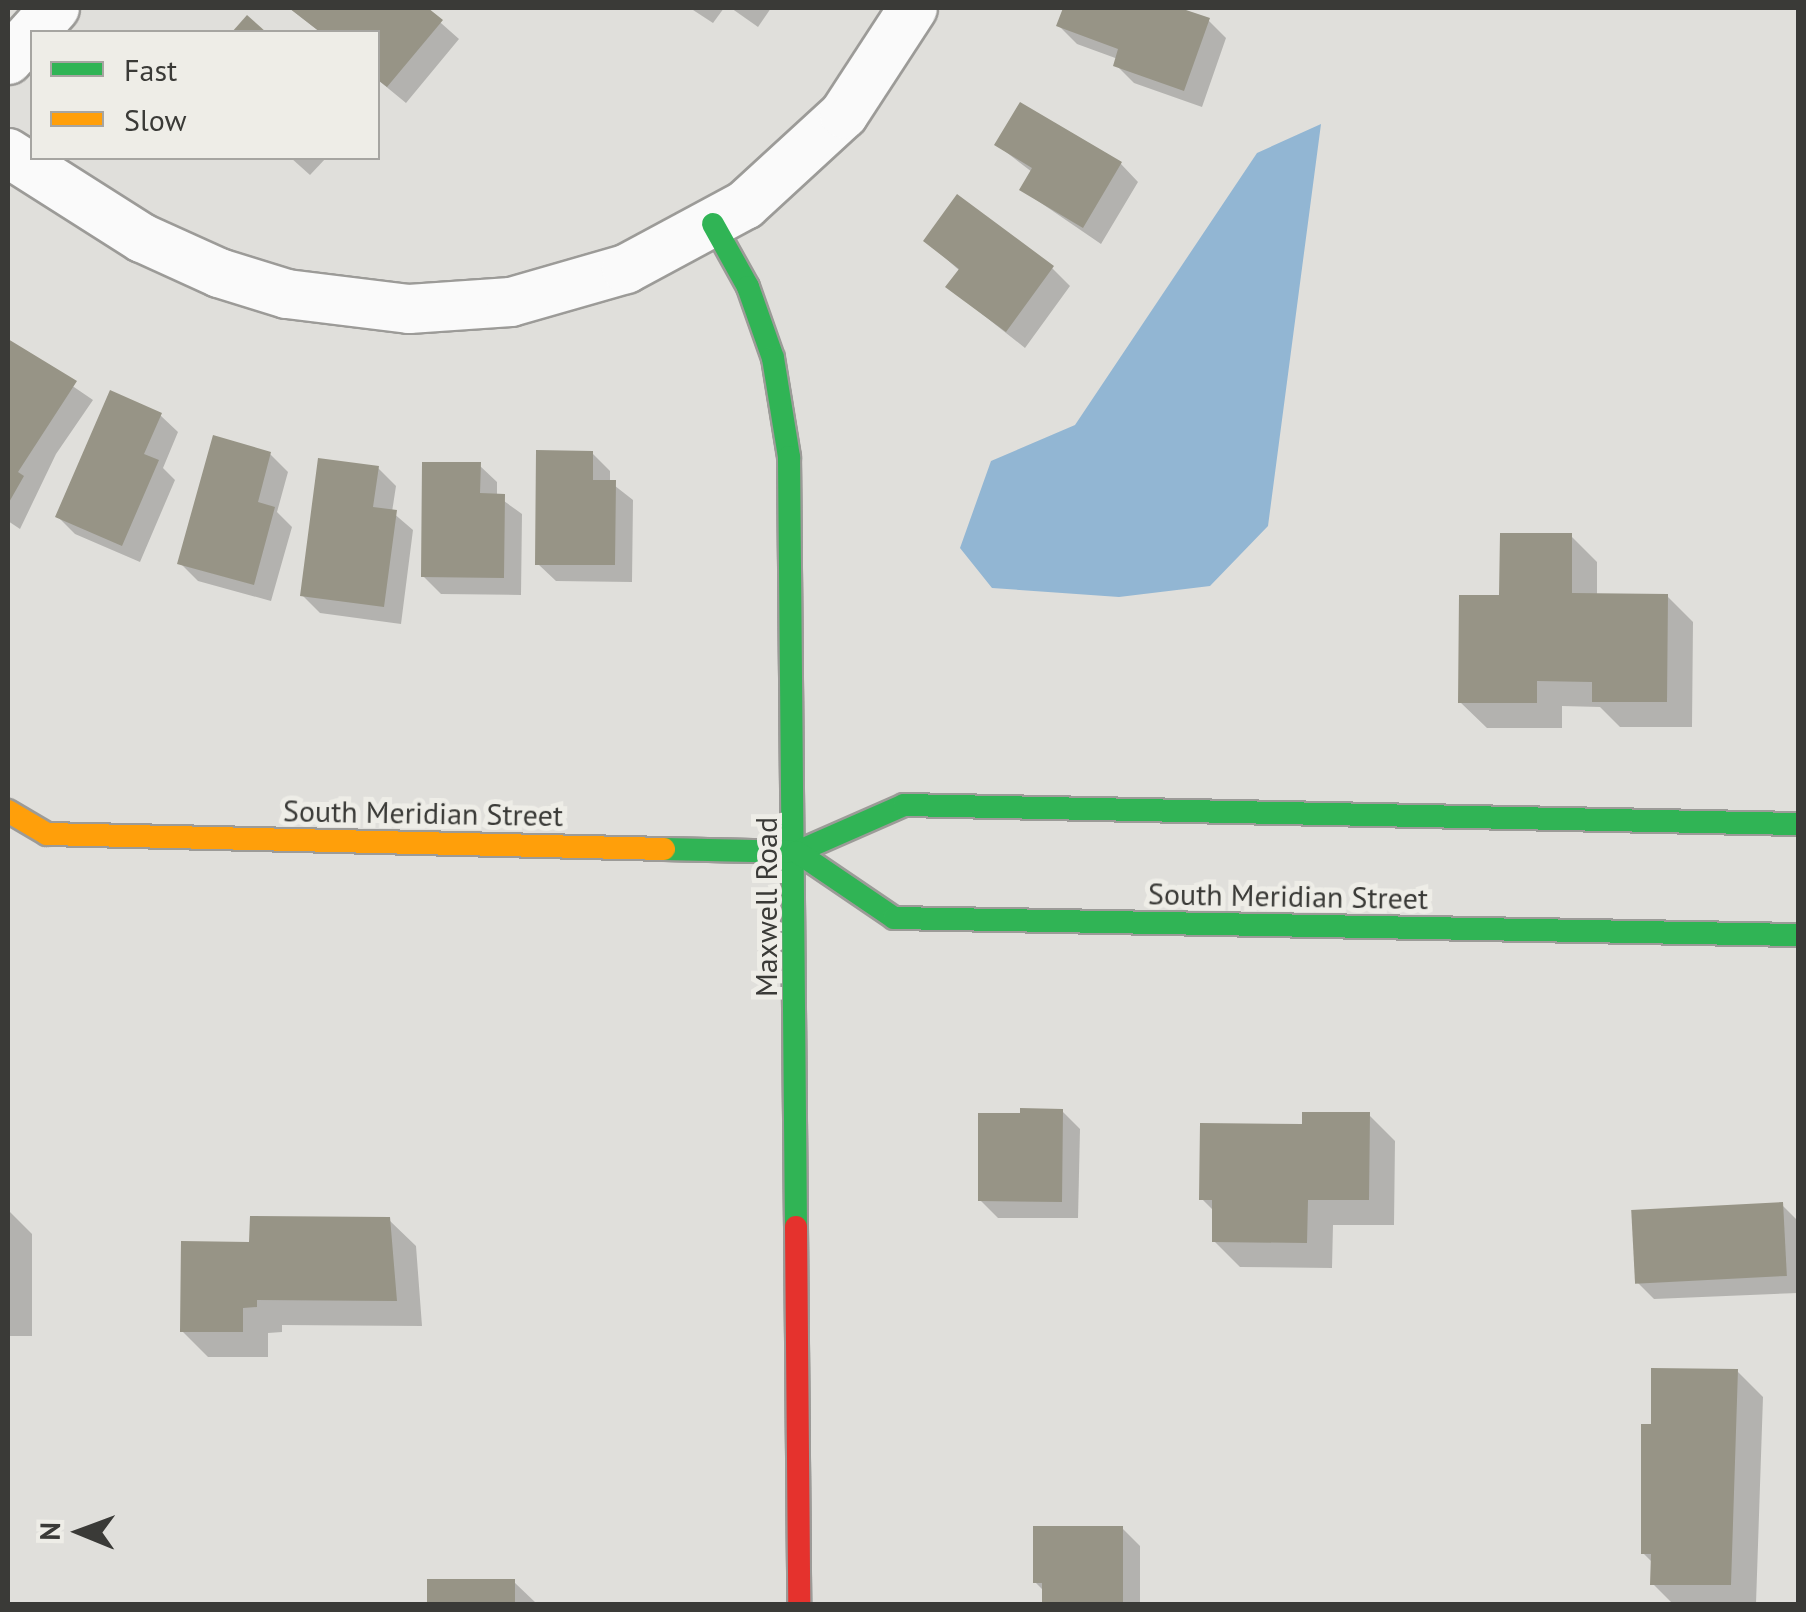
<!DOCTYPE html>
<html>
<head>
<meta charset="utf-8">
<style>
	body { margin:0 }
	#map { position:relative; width:1806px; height:1612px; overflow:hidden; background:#e0dfdb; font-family:"PT Sans",sans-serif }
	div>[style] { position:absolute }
	.water>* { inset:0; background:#92b6d3 }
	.shadow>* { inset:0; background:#0003 }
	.building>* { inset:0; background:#979486; transform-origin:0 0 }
	.roads { filter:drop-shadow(2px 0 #9c9b98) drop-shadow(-2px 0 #9c9b98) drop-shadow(0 2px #9c9b98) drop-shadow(0 -2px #9c9b98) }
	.street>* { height:48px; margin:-24px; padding:0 24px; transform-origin:24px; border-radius:24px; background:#fafafa }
	.fast>* { height:22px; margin:-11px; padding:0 11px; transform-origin:11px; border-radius:11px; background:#30b455 }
	.slow>* { height:22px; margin:-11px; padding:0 11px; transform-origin:11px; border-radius:11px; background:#ff9f0a }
	.jam>* { height:22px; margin:-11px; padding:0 11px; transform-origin:11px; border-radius:11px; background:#e5322d }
	span { translate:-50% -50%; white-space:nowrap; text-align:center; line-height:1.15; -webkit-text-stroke:10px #eeede7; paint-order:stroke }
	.street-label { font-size:30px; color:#3a3a37 }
	.frame { position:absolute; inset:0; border:10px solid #3a3a37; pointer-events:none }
	.legend { position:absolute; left:30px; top:30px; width:350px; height:130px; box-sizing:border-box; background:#eeede7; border:2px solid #a6a5a1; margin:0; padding:12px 18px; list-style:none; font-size:30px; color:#3a3a37 }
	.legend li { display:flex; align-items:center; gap:20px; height:50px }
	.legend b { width:50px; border:2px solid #a6a5a1 }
	.north { position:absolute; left:30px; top:1482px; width:100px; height:100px; -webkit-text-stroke:8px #eeede7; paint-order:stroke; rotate:271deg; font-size:28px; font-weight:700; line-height:40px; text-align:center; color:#3a3a37 }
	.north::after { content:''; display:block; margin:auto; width:35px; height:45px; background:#3a3a37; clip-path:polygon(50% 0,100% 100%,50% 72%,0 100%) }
</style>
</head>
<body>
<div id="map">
	<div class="water">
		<div style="clip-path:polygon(1321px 124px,1268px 526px,1210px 586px,1119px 597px,992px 588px,960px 548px,991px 461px,1075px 425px,1257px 153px)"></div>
	</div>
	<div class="shadow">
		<div style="clip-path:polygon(289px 8px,424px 8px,459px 39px,406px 103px,378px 80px,378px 32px,320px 32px)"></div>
		<div style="clip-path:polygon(690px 8px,724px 8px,713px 23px)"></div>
		<div style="clip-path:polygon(731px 8px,771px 8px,758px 27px)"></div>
		<div style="clip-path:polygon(1065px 8px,1172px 8px,1208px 20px,1226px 38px,1202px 107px,1134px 83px,1116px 65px,1118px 59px,1077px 44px,1059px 26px)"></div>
		<div style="clip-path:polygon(1021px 105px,1121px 164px,1138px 182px,1101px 244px,1022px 190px,1032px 172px,997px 145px)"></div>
		<div style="clip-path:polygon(291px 158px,326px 158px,310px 175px)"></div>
		<div style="clip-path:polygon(926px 241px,1052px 268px,1070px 286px,1025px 348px,948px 287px,960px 271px)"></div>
		<div style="clip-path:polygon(8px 342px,93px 400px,56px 454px,20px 529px,8px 521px)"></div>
		<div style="clip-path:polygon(160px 415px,178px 432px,163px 468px,175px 480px,140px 562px,75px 534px,58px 517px)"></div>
		<div style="clip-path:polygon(592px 453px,610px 471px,610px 482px,633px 500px,632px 582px,556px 581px,538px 564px)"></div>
		<div style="clip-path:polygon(270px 454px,288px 472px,277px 512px,292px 527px,271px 601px,198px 581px,180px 563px)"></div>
		<div style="clip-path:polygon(479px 465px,497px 482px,497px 496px,522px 514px,521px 595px,441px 594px,423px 576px)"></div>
		<div style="clip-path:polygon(378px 468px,396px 486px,392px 512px,413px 530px,401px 624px,320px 613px,303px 596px)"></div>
		<div style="clip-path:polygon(1571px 536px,1597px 562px,1597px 596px,1667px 596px,1693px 622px,1692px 727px,1620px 727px,1600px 707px,1562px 706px,1562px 728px,1487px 728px,1460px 702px,1502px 597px)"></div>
		<div style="clip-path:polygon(1062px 1111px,1080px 1129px,1078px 1218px,998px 1218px,980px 1200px)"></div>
		<div style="clip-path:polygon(1369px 1115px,1395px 1141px,1394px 1225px,1333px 1225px,1332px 1268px,1240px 1267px,1214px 1241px,1214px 1211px,1202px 1199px,1304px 1126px)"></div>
		<div style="clip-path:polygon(1782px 1205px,1798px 1221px,1798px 1293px,1654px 1299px,1637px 1282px)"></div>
		<div style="clip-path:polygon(8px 1210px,32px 1234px,32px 1336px,8px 1336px)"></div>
		<div style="clip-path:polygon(389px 1220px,416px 1246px,422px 1326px,282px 1325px,282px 1332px,268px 1333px,268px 1357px,208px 1357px,182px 1331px,252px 1245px)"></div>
		<div style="clip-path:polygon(1737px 1371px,1763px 1397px,1756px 1604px,1673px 1604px,1653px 1584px,1653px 1563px,1643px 1553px,1653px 1426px)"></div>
		<div style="clip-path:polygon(1122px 1528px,1140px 1546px,1140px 1604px,1044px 1604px,1044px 1591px,1035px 1582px)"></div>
		<div style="clip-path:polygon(429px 1582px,514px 1582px,537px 1604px,429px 1604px)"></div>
	</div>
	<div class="building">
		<div style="clip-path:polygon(289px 8px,428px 8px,443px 20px,387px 87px,378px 80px,378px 32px,320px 32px)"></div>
		<div style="clip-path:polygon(1063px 8px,1180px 8px,1210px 18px,1184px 91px,1113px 66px,1118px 49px,1056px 26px)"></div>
		<div style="clip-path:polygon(247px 15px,266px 32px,232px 32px)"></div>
		<div style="clip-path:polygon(1020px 102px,1122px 162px,1083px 228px,1019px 190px,1032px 168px,994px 145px)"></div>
		<div style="clip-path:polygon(957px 194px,1054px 266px,1006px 332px,945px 287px,959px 269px,923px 241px)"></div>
		<div style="clip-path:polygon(8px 339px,77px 381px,18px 472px,24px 476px,8px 504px)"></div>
		<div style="clip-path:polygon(110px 390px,162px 413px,144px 454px,159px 460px,122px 546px,55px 517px)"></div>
		<div style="clip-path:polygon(213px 435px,271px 452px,258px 502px,275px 507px,254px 585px,177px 564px)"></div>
		<div style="clip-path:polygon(536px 450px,593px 451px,593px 480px,616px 480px,615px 565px,535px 565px)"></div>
		<div style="clip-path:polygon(318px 458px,379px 466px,373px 507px,397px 510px,384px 607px,300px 596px)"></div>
		<div style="clip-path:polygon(422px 462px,481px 462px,480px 493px,505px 494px,504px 578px,421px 577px)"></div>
		<div style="clip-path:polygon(1500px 533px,1572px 533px,1572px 593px,1668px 594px,1667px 702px,1592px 702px,1592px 682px,1537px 681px,1537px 703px,1458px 703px,1459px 595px,1499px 595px)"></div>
		<div style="clip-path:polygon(1020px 1108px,1063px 1109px,1062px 1202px,978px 1201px,978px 1113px,1020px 1113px)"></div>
		<div style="clip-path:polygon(1302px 1112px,1370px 1112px,1369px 1200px,1308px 1200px,1307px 1243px,1212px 1242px,1212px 1200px,1199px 1200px,1200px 1123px,1302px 1124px)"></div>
		<div style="left:1783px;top:1202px;width:74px;height:152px;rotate:87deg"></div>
		<div style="clip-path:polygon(250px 1216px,390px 1217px,397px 1301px,257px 1300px,257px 1307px,243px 1308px,243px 1332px,180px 1332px,181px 1241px,249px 1242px)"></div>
		<div style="clip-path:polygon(1651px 1368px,1738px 1369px,1731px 1585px,1650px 1585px,1651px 1554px,1641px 1554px,1641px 1424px,1651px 1424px)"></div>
		<div style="clip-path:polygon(1033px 1526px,1123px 1526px,1123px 1604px,1042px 1604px,1042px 1583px,1033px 1583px)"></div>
		<div style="left:515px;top:1579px;width:25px;height:88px;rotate:90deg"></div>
	</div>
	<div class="roads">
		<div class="street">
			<div style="left:8px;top:60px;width:70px;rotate:-47.9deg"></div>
			<div style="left:8px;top:153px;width:159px;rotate:32.4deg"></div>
			<div style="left:142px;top:238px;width:85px;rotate:24.4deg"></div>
			<div style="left:219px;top:273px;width:71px;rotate:17.2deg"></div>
			<div style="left:287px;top:294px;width:123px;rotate:7deg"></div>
			<div style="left:409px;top:309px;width:102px;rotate:-3.9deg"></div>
			<div style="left:511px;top:302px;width:120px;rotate:-16deg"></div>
			<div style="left:626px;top:269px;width:135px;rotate:-28.3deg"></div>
			<div style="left:745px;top:205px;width:134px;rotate:-42.6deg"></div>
			<div style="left:844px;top:114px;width:126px;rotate:-56.9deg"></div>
		</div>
		<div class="fast">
			<div style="left:713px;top:224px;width:72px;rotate:60.9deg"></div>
			<div style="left:748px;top:287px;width:75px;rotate:70.6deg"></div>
			<div style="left:773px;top:358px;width:100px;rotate:80.8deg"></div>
			<div style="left:789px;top:457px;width:770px;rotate:89.48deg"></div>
			<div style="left:664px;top:849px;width:133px;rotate:1.3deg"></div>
			<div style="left:797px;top:852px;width:117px;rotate:-23.7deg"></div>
			<div style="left:904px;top:805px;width:894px;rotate:1.22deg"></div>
			<div style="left:797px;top:852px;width:117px;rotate:34.2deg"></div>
			<div style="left:894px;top:918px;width:904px;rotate:1.08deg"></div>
		</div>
		<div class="slow">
			<div style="left:8px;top:811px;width:45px;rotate:30.5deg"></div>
			<div style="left:47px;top:834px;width:617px;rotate:1.39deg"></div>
		</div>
		<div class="jam">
			<div style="left:796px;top:1227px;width:377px;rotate:89.5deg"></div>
		</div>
	</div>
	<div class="street-label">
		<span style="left:423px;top:813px;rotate:1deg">South Meridian Street</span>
		<span style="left:1288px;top:896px;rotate:1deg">South Meridian Street</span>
		<span style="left:766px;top:907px;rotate:-90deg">Maxwell Road</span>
	</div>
	<div class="frame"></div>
	<ul class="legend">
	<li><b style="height:12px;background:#30b455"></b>Fast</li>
	<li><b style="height:12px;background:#ff9f0a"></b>Slow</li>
	</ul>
	<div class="north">N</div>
</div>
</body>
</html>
